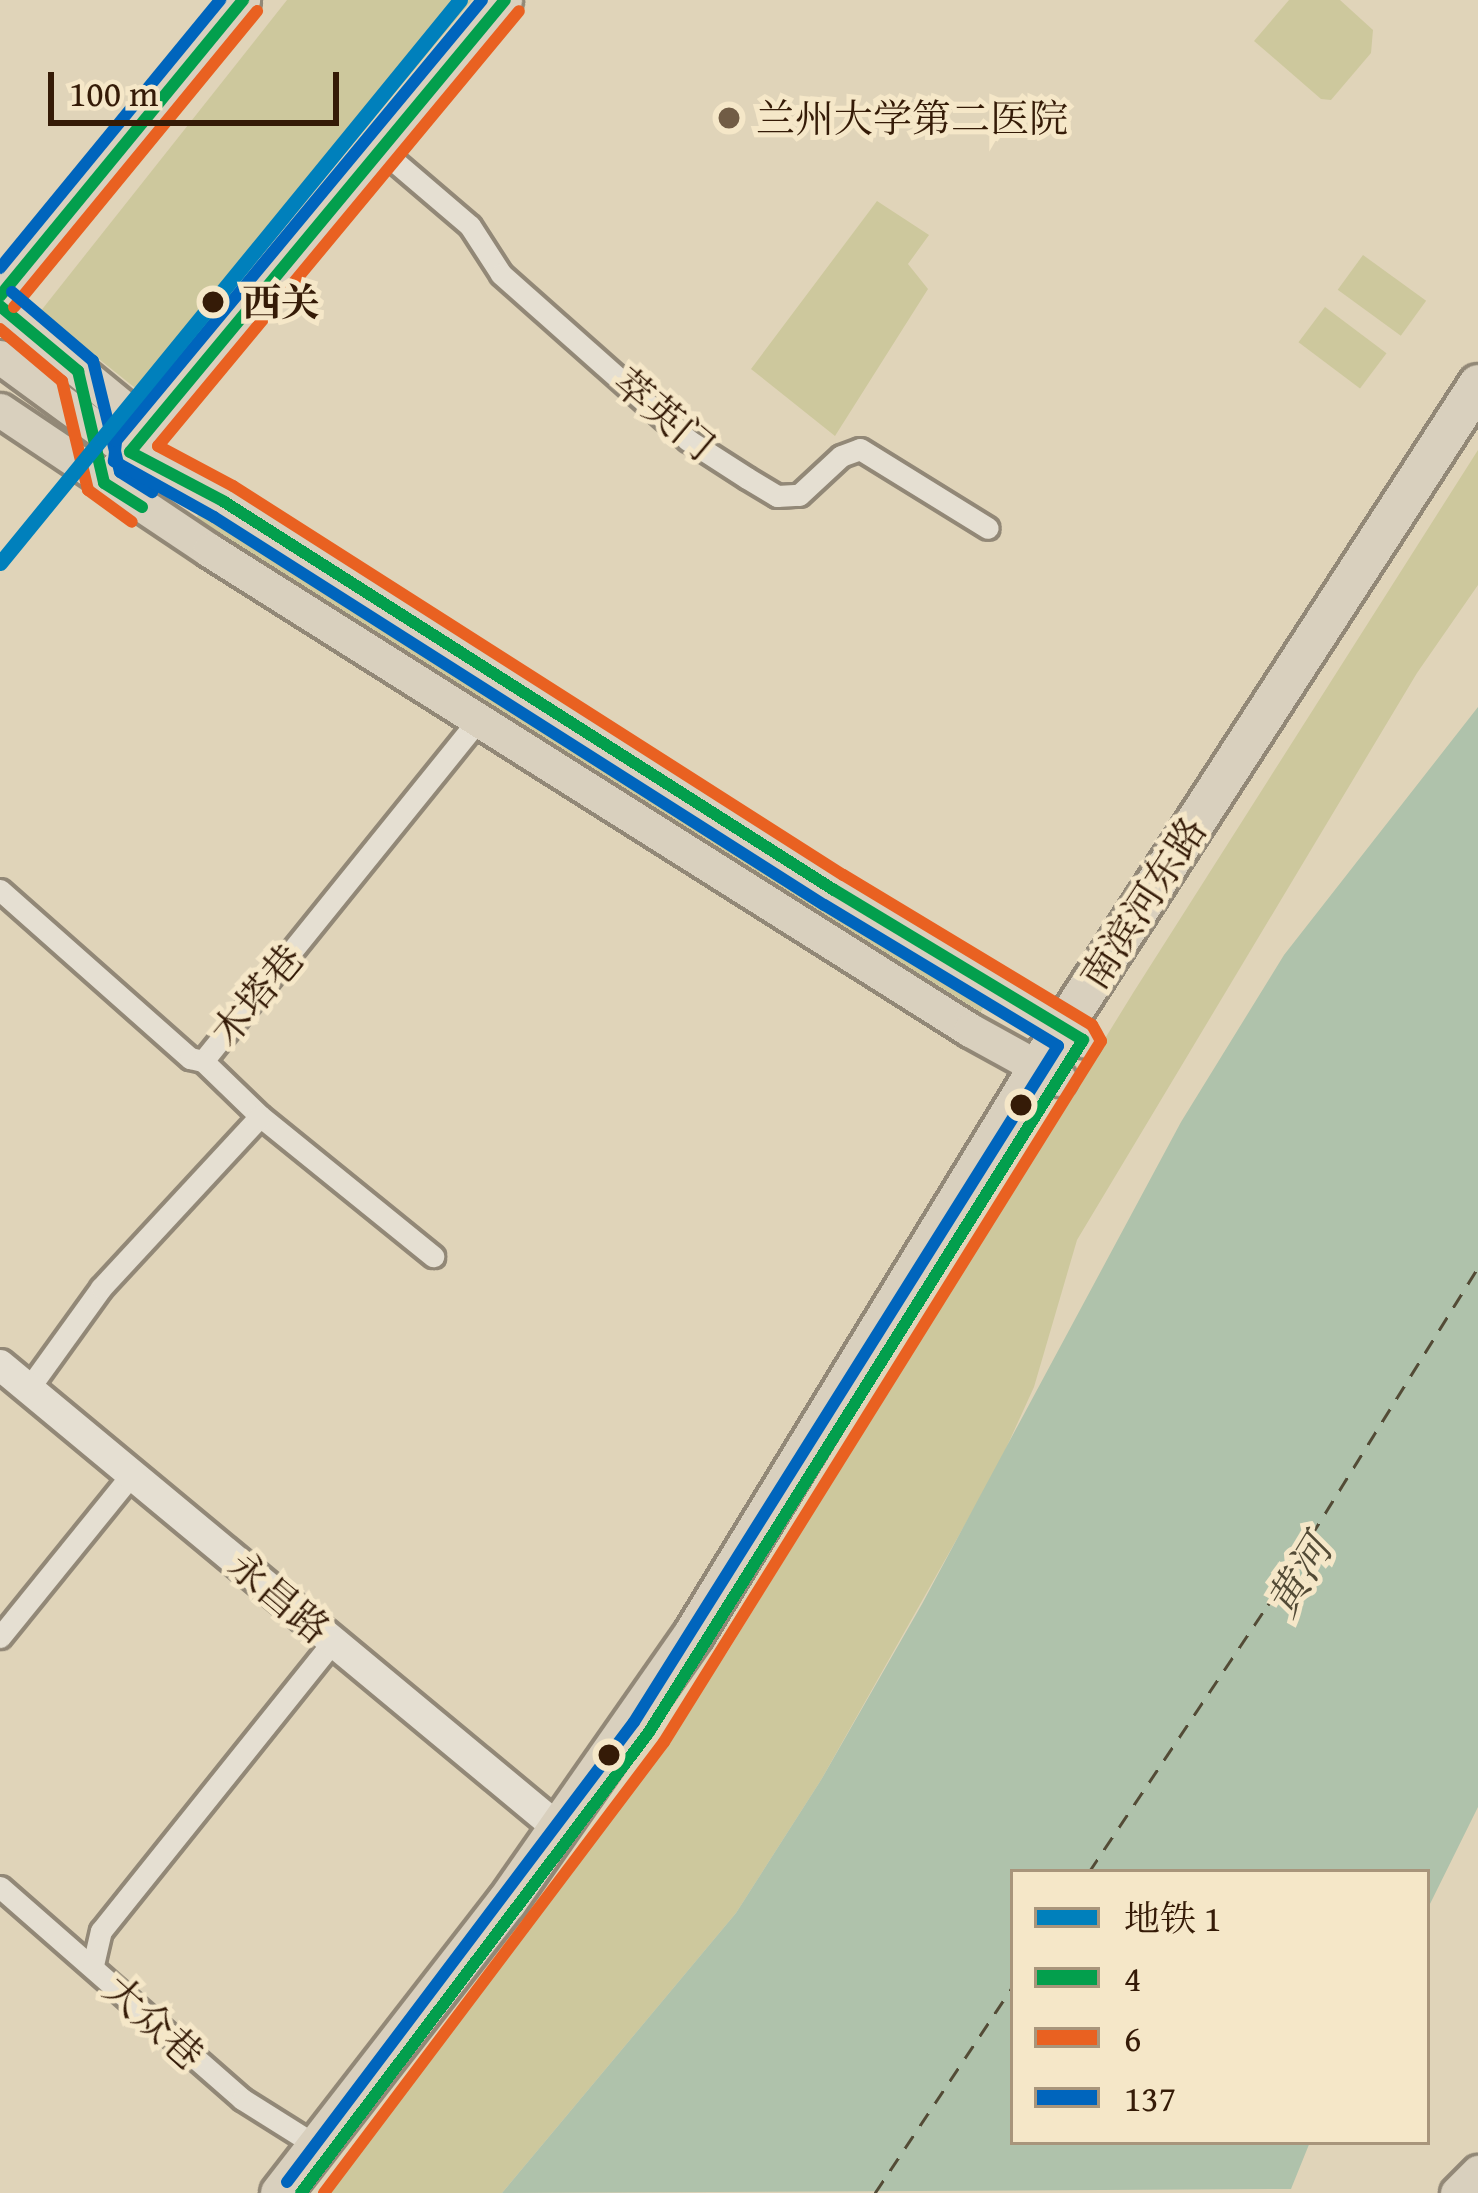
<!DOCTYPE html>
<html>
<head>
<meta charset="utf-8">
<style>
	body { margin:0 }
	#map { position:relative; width:1478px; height:2193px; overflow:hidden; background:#e0d4b9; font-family:"Gentium Book Plus","Noto Serif SC",serif }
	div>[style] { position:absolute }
	.green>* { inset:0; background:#cdc89d; transform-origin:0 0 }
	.water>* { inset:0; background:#afc2ab }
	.ferry>* { height:3px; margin-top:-1.5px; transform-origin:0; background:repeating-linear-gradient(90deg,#534b36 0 15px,transparent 0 27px) }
	.roads { filter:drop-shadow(3px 0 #928877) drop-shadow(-3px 0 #928877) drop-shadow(0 3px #928877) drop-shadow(0 -3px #928877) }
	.street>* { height:21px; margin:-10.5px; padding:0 10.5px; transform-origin:10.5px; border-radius:10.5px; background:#e5dfd2 }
	.secondary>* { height:30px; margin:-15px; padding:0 15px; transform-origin:15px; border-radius:15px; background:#e5dfd2 }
	.primary>* { height:33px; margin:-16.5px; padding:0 16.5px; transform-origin:16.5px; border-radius:16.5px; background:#d9d0be }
	.highway>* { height:39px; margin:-19.5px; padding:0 19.5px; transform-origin:19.5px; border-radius:19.5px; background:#d9d0be }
	.bus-1>* { height:12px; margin:-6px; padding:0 6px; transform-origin:6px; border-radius:6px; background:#039f4d }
	.bus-2>* { height:12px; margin:-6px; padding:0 6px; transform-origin:6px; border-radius:6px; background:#e96121 }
	.bus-3>* { height:12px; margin:-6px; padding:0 6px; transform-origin:6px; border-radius:6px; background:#0065bd }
	.metro-1>* { height:15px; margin:-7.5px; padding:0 7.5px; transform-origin:7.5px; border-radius:7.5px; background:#0080bc }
	.dots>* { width:33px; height:33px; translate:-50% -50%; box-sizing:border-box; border:6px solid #f5e7c8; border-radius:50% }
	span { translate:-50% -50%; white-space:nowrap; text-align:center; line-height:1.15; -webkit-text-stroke:10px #f5e7c8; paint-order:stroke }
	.poi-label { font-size:39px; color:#351b07 }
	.left { translate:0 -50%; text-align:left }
	.stop-label { font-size:39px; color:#351b07; font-weight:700 }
	.street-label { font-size:39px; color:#351b07 }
	.water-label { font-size:42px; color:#534b36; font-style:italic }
	.legend { position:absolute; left:1010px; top:1869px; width:420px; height:276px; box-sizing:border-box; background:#f5e7c8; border:3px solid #a8957b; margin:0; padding:15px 21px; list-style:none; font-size:36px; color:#351b07 }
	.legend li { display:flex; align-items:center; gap:24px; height:60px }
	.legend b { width:60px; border:3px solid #a8957b }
	.scale { position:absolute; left:48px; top:72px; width:291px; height:54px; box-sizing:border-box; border:6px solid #351b07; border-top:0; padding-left:15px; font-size:36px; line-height:42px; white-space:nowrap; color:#351b07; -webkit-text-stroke:9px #f5e7c8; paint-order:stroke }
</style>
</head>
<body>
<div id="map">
	<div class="green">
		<div style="clip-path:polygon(287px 0,472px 0,144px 395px,40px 312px)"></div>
		<div style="clip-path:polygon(1289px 0,1340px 0,1373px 30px,1371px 53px,1331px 100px,1321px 99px,1254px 41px)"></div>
		<div style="clip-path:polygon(877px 201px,929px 235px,908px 264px,928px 289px,835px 436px,751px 369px)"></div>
		<div style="left:1363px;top:255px;width:78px;height:43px;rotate:36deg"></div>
		<div style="left:1325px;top:307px;width:77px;height:44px;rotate:37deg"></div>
		<div style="clip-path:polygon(1478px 450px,1478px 585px,1417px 673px,1077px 1240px,1034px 1387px,998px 1466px,821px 1780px,736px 1913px,502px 2193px,320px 2193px,570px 1874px,728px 1651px,1133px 993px)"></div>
		<div style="left:205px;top:504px;width:927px;height:20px;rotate:32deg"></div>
	</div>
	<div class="water">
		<div style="clip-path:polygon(1478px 707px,1478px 1807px,1427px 1910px,1427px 1872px,1013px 1872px,1013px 2142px,1310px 2142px,1291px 2189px,502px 2193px,736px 1913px,821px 1780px,922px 1604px,1181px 1122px,1284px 955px)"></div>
	</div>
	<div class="ferry">
		<div style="left:1089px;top:1872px;width:321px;rotate:-56.2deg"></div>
		<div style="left:1268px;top:1605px;width:398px;rotate:-58.1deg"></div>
		<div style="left:875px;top:2193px;width:249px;rotate:-56.3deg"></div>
	</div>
	<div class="roads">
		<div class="street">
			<div style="left:380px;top:149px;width:118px;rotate:40.5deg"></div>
			<div style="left:470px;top:226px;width:57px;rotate:57.1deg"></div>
			<div style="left:501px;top:274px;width:250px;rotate:41.6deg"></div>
			<div style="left:688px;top:440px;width:70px;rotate:32.8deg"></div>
			<div style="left:747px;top:478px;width:35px;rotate:31deg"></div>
			<div style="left:777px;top:496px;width:22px;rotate:-3deg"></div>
			<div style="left:799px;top:495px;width:57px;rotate:-42.9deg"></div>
			<div style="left:841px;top:456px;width:20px;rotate:-20deg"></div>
			<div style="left:860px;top:449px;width:150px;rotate:31.7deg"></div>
			<div style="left:0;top:890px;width:254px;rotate:41.5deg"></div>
			<div style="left:190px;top:1058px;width:13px;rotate:13deg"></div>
			<div style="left:203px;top:1061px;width:438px;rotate:-51.1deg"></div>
			<div style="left:203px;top:1061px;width:79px;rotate:44deg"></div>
			<div style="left:260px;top:1116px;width:223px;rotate:39deg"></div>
			<div style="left:29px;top:1388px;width:123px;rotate:-54.2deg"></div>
			<div style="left:101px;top:1288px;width:234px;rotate:-47.2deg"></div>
			<div style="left:0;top:1637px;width:208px;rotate:-51deg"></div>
			<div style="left:0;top:1887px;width:322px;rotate:41.2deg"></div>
			<div style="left:242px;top:2099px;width:89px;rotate:32.1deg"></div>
			<div style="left:93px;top:1965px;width:35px;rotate:-77deg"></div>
			<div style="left:101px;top:1931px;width:371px;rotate:-51.3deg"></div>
		</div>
		<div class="secondary">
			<div style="left:0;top:1365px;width:726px;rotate:39.69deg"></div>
		</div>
		<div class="primary">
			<div style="left:0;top:296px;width:383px;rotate:-50.6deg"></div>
			<div style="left:0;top:306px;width:194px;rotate:39.4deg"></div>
			<div style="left:0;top:357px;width:161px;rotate:36.2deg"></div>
			<div style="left:130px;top:452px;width:105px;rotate:27.8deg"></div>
			<div style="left:223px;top:501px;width:724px;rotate:32.48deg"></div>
			<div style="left:834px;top:890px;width:291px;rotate:31.1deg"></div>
			<div style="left:0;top:410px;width:252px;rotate:33.8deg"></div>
			<div style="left:209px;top:550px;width:900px;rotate:32.24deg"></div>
			<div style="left:970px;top:1030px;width:102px;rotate:28.8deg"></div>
			<div style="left:117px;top:468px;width:608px;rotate:-50.34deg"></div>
			<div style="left:1457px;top:2193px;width:30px;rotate:-45deg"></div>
		</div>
		<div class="highway">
			<div style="left:280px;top:2193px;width:368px;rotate:-52.2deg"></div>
			<div style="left:506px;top:1902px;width:327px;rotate:-55.1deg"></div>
			<div style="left:693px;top:1634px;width:708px;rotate:-58.69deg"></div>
			<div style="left:1061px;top:1029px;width:768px;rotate:-57.12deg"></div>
		</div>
	</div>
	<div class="bus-1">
		<div style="left:0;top:296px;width:383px;rotate:-50.6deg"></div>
		<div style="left:0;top:306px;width:102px;rotate:39.8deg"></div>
		<div style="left:78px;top:371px;width:115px;rotate:76.9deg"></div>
		<div style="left:104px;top:483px;width:45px;rotate:32.3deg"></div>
		<div style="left:301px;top:2193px;width:578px;rotate:-52.95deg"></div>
		<div style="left:649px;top:1732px;width:817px;rotate:-57.91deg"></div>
		<div style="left:1083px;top:1040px;width:291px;rotate:-148.9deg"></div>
		<div style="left:834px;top:890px;width:724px;rotate:-147.52deg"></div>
		<div style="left:223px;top:501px;width:105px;rotate:-152.2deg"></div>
		<div style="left:130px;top:452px;width:587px;rotate:-50.32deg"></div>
	</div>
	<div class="bus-2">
		<div style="left:14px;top:307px;width:383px;rotate:-50.6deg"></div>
		<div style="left:0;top:329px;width:81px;rotate:40deg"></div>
		<div style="left:62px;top:381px;width:112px;rotate:76.6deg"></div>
		<div style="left:88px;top:490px;width:54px;rotate:36deg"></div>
		<div style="left:324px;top:2193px;width:565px;rotate:-52.99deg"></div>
		<div style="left:664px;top:1742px;width:826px;rotate:-58.06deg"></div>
		<div style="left:1101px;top:1041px;width:18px;rotate:-119deg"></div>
		<div style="left:1092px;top:1025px;width:291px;rotate:-148.9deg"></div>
		<div style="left:843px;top:875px;width:723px;rotate:-147.47deg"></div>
		<div style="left:233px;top:486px;width:85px;rotate:-151.9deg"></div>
		<div style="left:158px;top:446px;width:565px;rotate:-50.31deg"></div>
	</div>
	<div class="bus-3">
		<div style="left:0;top:268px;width:347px;rotate:-50.6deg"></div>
		<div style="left:12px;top:292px;width:106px;rotate:40.4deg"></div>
		<div style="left:93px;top:361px;width:114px;rotate:76.3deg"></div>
		<div style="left:120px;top:472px;width:38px;rotate:32deg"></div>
		<div style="left:287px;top:2182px;width:576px;rotate:-52.97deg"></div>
		<div style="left:634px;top:1722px;width:798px;rotate:-57.9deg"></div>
		<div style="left:1058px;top:1046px;width:273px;rotate:-148.9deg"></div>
		<div style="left:824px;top:905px;width:723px;rotate:-147.54deg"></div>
		<div style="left:214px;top:517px;width:115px;rotate:-150.8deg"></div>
		<div style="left:114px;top:461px;width:20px;rotate:-84deg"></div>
		<div style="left:116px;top:441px;width:573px;rotate:-50.31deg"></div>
	</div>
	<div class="metro-1">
		<div style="left:0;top:563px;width:727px;rotate:-50.75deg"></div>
	</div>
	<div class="dots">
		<div style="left:729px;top:118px;background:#715c45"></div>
		<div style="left:213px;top:302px;background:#351b07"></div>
		<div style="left:1021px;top:1105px;background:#351b07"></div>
		<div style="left:609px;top:1755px;background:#351b07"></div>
	</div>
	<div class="poi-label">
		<span class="left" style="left:756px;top:118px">兰州大学第二医院</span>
	</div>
	<div class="stop-label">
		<span class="left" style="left:242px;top:302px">西关</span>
	</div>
	<div class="street-label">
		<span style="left:664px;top:414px;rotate:40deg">萃英门</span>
		<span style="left:1143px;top:903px;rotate:-57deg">南滨河东路</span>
		<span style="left:257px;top:995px;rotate:-50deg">木塔巷</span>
		<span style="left:279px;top:1597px;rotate:40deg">永昌路</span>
		<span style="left:154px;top:2022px;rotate:42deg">大众巷</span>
	</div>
	<div class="water-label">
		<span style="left:1299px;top:1576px;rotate:-59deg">黄河</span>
	</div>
	<ul class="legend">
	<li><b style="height:15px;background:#0080bc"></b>地铁 1</li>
	<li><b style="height:15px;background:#039f4d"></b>4</li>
	<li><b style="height:15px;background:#e96121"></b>6</li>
	<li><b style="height:15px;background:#0065bd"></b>137</li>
	</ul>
	<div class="scale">100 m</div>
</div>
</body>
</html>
